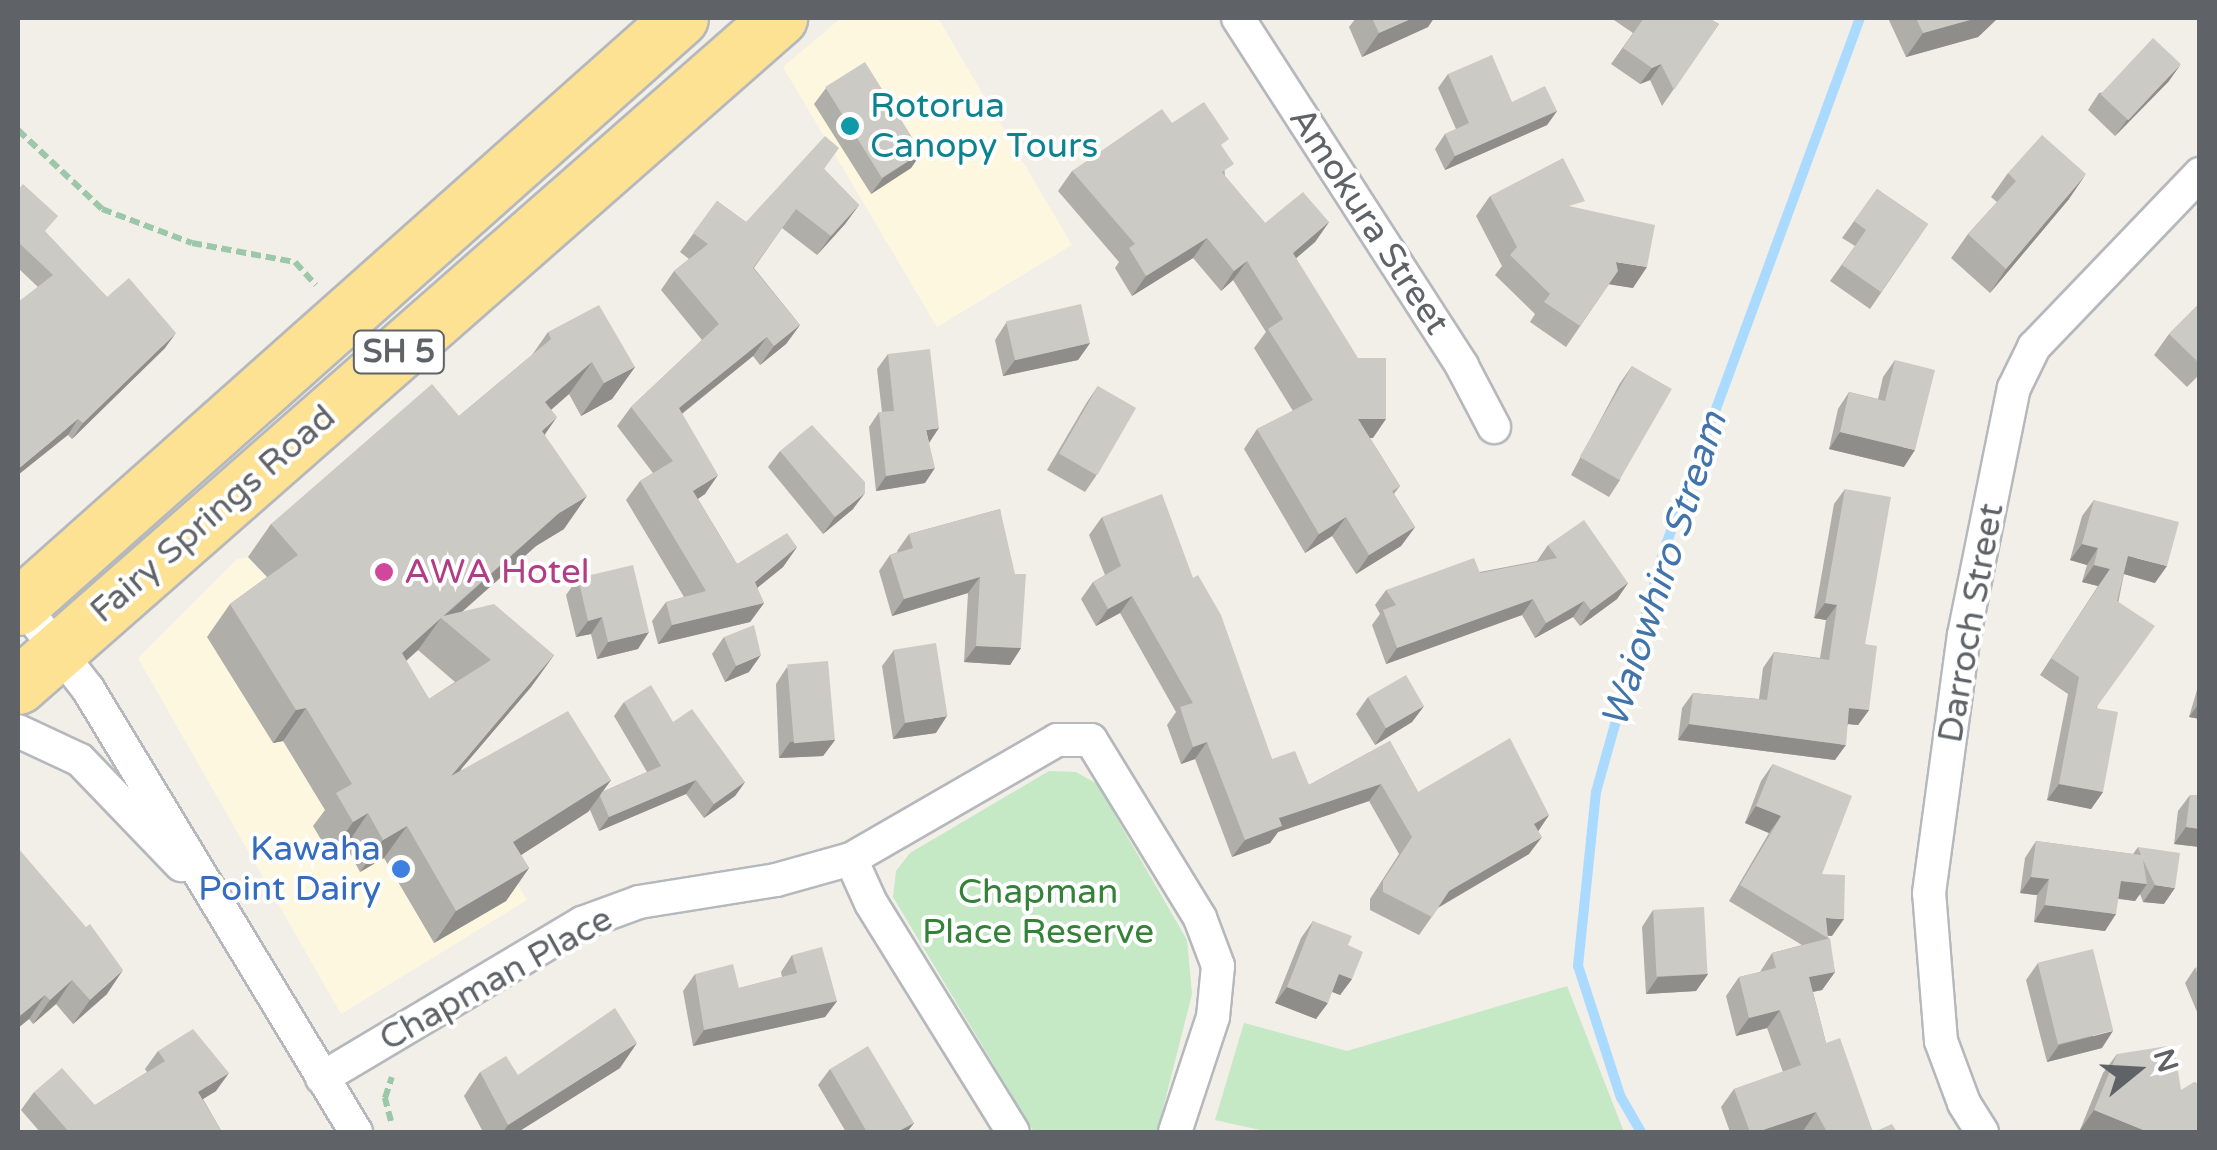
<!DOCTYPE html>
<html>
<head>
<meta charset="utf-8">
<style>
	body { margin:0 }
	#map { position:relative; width:2217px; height:1150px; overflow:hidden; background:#f1efe8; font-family:"Varela Round",sans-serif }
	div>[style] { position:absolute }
	.commercial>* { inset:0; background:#fef7e0 }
	.green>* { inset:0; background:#c5e8c5 }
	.stream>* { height:10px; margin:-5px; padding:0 5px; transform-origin:5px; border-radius:5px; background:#aadaff }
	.path>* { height:6px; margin-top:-3px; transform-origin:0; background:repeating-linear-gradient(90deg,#9cc7a9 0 10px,transparent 0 15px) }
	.roads { filter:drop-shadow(2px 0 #b5b8bc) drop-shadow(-2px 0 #b5b8bc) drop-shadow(0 2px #b5b8bc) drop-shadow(0 -2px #b5b8bc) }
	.street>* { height:32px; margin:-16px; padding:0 16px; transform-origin:16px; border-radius:16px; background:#fff }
	.highway>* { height:55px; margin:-27.5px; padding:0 27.5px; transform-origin:27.5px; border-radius:27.5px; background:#fde293 }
	.wall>* { inset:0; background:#afaea9 }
	.shaded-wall>* { inset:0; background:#8f8d8a }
	.building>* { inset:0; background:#cccac5; transform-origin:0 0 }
	.dots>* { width:28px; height:28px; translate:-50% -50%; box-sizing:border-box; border:5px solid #fff; border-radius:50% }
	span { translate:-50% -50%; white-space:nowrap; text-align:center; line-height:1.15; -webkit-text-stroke:8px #fff; paint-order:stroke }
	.shield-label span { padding:2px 8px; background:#fff; border:2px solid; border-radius:8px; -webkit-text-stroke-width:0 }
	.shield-label { font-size:32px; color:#5f6368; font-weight:700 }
	.culture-label { font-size:35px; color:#0d838f }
	.left { translate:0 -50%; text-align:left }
	.street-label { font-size:35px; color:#5f6368 }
	.hotel-label { font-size:35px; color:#b23c85 }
	.shop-label { font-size:35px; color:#366cbe }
	.right { translate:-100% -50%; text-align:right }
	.park-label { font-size:35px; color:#348238 }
	.water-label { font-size:38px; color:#4174aa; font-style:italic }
	.frame { position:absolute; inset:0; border:20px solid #5f6368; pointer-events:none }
	.north { position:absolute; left:2087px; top:1020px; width:100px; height:100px; -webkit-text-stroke:8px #fff; paint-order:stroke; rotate:72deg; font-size:28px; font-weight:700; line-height:40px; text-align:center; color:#5f6368 }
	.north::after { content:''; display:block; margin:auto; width:35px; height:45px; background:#5f6368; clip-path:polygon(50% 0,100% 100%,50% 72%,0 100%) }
</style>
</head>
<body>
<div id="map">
	<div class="commercial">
		<div style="clip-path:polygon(841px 18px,938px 18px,1072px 245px,937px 327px,783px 67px)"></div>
		<div style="clip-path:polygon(249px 557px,393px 673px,527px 900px,341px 1014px,138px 658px,237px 559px)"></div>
	</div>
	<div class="green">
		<div style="clip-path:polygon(1049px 771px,1076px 772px,1097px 784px,1187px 940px,1192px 994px,1157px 1132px,1034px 1132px,893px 897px,896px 871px,910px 853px)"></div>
		<div style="clip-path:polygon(1567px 986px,1624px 1132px,1269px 1132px,1215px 1120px,1244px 1023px,1347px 1051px)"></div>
	</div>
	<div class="stream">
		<div style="left:1641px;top:1132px;width:39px;rotate:-120deg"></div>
		<div style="left:1621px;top:1098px;width:139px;rotate:-108deg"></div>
		<div style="left:1578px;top:966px;width:175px;rotate:-84.1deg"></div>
		<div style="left:1596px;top:792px;width:251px;rotate:-74.3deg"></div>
		<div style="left:1664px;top:550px;width:567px;rotate:-69.78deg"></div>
	</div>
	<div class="path">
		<div style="left:18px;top:130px;width:115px;rotate:43.2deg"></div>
		<div style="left:102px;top:209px;width:96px;rotate:20.7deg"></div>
		<div style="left:192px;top:243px;width:105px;rotate:10.5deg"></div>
		<div style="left:295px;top:262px;width:31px;rotate:48deg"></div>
		<div style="left:391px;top:1121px;width:24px;rotate:-105deg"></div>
		<div style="left:385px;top:1098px;width:22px;rotate:-72deg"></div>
	</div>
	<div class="roads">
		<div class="street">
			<div style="left:1238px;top:18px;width:414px;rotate:57.2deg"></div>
			<div style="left:1462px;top:366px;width:69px;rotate:62.3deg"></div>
			<div style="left:21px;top:603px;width:109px;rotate:52.1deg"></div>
			<div style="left:88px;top:689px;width:518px;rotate:58.83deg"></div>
			<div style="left:18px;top:731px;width:68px;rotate:25.1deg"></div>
			<div style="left:80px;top:760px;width:146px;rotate:46.1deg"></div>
			<div style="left:851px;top:859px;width:48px;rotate:65.6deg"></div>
			<div style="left:871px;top:903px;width:269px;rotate:58.2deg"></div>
			<div style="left:322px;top:1078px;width:303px;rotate:-30.8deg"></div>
			<div style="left:582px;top:923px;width:61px;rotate:-20.2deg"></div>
			<div style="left:639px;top:902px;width:139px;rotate:-9.1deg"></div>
			<div style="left:776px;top:880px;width:78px;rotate:-15.6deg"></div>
			<div style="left:851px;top:859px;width:238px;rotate:-30deg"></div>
			<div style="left:1057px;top:740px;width:34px"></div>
			<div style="left:1091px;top:740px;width:209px;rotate:58.5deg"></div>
			<div style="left:1200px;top:918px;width:51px;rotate:69.4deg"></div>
			<div style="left:1218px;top:966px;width:51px;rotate:95.6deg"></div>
			<div style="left:1213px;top:1017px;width:121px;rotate:108.3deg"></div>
			<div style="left:1982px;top:1132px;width:34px;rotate:-122deg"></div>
			<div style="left:1964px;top:1103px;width:66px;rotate:-110.4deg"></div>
			<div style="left:1941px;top:1041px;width:148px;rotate:-94.6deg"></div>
			<div style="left:1929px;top:893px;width:260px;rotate:-82.3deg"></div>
			<div style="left:1964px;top:635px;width:252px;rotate:-78.6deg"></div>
			<div style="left:2014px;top:388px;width:46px;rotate:-64deg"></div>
			<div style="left:2034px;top:347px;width:240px;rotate:-46.2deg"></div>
		</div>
		<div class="highway">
			<div style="left:18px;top:607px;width:886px;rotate:-41.66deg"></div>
			<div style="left:18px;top:686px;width:1013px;rotate:-41.28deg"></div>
		</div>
	</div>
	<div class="wall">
		<div style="clip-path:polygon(1356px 18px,1434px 18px,1428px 27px,1362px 57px,1349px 27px)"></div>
		<div style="clip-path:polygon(1611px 18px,1708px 18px,1719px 24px,1662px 106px,1650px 80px,1640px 84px,1611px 64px,1633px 33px)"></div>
		<div style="clip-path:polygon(1888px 18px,1998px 18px,1978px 37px,1906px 57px)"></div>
		<div style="clip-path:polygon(1448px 74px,1512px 102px,1557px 111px,1547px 125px,1445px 170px,1435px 149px,1445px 134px,1456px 129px,1438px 88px)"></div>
		<div style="clip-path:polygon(2169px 81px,2115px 136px,2088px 110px,2099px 93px)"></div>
		<div style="clip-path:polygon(826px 88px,922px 152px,911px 168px,871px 194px,814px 104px)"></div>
		<div style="clip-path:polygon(1172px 123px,1223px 148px,1225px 177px,1265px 223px,1329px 222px,1315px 242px,1296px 258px,1373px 438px,1370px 438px,1400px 486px,1394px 494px,1415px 527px,1401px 546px,1356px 574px,1332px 536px,1305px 553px,1244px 449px,1257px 429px,1293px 411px,1254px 348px,1266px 332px,1233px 280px,1221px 291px,1193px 258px,1132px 296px,1115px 268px,1119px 262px,1058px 191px,1072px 171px)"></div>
		<div style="clip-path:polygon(824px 169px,859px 205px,845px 224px,817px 255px,782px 228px,754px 268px,800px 325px,786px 344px,760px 365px,753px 356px,682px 414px,705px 494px,698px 499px,737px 564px,797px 547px,783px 567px,757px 588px,764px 603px,750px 622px,658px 644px,652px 621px,666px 602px,684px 597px,626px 500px,640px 481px,653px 473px,617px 426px,631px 407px,702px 340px,661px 290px,674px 271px,689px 259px,680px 252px,717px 201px,746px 222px)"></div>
		<div style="clip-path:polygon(2008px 173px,2069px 199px,1990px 293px,1951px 258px,1968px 234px,1997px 202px,1991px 197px)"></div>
		<div style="clip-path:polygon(1877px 189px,1928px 224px,1870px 309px,1830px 281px,1855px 246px,1842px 238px)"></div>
		<div style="clip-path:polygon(18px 190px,46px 233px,107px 297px,165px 348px,72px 439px,68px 435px,38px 287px,18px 268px)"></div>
		<div style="clip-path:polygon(1490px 196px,1580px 209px,1633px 288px,1609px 284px,1566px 347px,1530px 322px,1535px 314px,1495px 275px,1502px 266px,1476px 216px)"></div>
		<div style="clip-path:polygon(2200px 303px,2200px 374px,2187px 387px,2154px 355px,2169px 334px)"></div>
		<div style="clip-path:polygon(1006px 323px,1090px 343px,1078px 360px,1003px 376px,995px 340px)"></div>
		<div style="clip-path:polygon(evenodd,548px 332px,635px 367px,612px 399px,581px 416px,569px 394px,551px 410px,545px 435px,564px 529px,536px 546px,462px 612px,554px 655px,531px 687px,460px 770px,611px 780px,602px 792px,647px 772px,614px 716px,624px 702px,673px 722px,745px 782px,735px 796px,704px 818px,686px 794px,599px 831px,590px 810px,521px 855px,529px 868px,506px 901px,434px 943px,384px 858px,360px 872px,346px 846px,330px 855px,313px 826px,325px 810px,283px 741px,273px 743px,207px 637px,230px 604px,267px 577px,248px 557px,271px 524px,459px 416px,532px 355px,548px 332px,418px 650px,455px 682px,429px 699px,406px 661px,418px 650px)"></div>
		<div style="clip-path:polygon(888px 354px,929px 443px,925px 483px,876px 491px,869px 427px,879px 412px,882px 412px,877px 369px)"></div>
		<div style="clip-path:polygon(1895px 360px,1904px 467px,1829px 449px,1838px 409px,1849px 392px,1878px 399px,1883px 377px)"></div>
		<div style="clip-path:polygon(1632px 366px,1620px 480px,1609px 497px,1571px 475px,1620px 383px)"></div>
		<div style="clip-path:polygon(1098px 386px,1096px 476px,1085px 492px,1047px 470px,1087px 402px)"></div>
		<div style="clip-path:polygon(780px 451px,853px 509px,823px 534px,768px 467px)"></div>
		<div style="clip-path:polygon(1845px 489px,1865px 644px,1869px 710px,1858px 725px,1848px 724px,1835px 760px,1678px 740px,1682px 708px,1693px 693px,1759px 699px,1763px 668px,1774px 652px,1820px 658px,1826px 620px,1814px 618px,1834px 504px)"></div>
		<div style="clip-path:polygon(2094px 500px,2155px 583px,2124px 574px,2097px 708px,2103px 792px,2091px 809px,2047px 800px,2068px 694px,2040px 675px,2098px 586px,2082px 582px,2087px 565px,2070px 560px,2082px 516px)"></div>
		<div style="clip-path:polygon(1000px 509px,1021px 648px,1010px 665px,964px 662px,968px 593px,892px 616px,879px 571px,890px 555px,898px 552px,897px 551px,909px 534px)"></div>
		<div style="clip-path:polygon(1102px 517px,1193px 578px,1272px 759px,1309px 785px,1390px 741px,1418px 792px,1549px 815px,1538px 831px,1529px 854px,1438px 908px,1419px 935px,1370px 910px,1370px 899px,1399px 854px,1369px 801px,1278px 832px,1270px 843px,1232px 857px,1195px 759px,1181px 764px,1167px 725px,1176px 712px,1120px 613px,1096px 626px,1081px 599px,1093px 582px,1105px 575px,1089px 535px)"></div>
		<div style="clip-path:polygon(1548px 545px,1628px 583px,1617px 599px,1580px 626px,1573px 617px,1535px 638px,1522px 615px,1386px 664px,1372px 625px,1380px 614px,1375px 605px,1386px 590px,1537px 561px)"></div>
		<div style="clip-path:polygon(578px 578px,638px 649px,597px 659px,591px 634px,576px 637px,566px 595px)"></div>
		<div style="clip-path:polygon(724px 637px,749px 672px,725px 682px,712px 654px)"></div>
		<div style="clip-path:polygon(894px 650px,936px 733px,893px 739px,882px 666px)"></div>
		<div style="clip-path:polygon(787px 667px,835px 740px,823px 756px,779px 758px,776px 684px)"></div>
		<div style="clip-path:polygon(2200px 680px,2200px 719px,2189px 717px)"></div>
		<div style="clip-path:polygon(1368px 697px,1424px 706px,1412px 722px,1375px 745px,1356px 714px)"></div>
		<div style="clip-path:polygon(1773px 764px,1822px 874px,1832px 936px,1828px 936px,1835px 972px,1822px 990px,1813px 992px,1826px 1043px,1873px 1132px,1804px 1132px,1803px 1131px,1798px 1132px,1730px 1132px,1721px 1107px,1734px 1089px,1783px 1072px,1767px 1028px,1736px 1036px,1726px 996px,1739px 977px,1760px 972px,1772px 953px,1802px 945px,1729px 901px,1769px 833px,1745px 823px,1761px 781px)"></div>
		<div style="clip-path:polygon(2190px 795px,2200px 795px,2200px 847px,2174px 844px,2178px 811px)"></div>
		<div style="clip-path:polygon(2036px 841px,2133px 854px,2138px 847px,2164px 904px,2143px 902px,2140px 894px,2135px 901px,2118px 899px,2105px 931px,2034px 922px,2037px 895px,2020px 893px,2025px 858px)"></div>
		<div style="clip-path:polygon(18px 848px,107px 994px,73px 1024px,56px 1004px,33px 1024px,29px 1019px,18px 1028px)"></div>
		<div style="clip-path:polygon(1653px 910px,1708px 974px,1696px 991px,1646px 994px,1642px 927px)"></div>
		<div style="clip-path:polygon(1313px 921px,1348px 945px,1352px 979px,1340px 995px,1332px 992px,1316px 1019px,1275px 1003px,1301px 938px)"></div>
		<div style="clip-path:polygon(792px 955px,837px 1001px,825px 1017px,693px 1046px,683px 991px,695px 974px,739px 988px,782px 977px,781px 972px)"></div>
		<div style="clip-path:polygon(2038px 963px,2102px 1048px,2047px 1062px,2026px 980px)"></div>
		<div style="clip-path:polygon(2200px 967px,2200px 1019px,2185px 983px,2195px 968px)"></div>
		<div style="clip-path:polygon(158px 1051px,216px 1091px,203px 1099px,222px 1132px,40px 1132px,21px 1110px,34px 1092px,95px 1105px,147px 1072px,145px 1069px)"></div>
		<div style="clip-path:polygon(2117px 1054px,2181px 1090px,2200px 1132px,2086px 1132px,2080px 1130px,2103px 1073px)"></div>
		<div style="clip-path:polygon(620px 1068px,518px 1132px,483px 1132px,464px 1096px,480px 1072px,518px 1075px)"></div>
		<div style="clip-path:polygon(830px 1069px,914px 1123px,907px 1132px,846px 1132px,818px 1085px)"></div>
	</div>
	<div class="shaded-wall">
		<div style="clip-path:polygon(1413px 18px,1434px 18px,1428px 27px,1362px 57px,1379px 33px)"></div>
		<div style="clip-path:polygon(1977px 18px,1998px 18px,1978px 37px,1906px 57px,1923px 33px)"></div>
		<div style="clip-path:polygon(1661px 64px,1650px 80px,1640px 84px,1652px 68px)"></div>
		<div style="clip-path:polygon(2181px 64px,2169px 81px,2115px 136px,2127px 120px)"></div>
		<div style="clip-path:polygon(1557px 111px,1547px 125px,1445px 170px,1455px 156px)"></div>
		<div style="clip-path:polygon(922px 152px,911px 168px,871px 194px,883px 178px)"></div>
		<div style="clip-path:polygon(2086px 174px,2069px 199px,1990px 293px,2006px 269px)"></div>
		<div style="clip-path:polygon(859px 205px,845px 224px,817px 255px,831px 236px)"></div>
		<div style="clip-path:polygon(1329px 222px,1315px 242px,1279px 273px,1293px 253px)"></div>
		<div style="clip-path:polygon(1207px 238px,1193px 258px,1132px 296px,1146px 276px)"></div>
		<div style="clip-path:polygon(1247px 261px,1233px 280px,1221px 291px,1234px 271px)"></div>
		<div style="clip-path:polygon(1616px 262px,1647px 267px,1633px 288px,1601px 283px)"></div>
		<div style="clip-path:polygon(800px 325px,786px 344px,760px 365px,774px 346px)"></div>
		<div style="clip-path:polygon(176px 333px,165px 348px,72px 439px,83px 423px)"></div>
		<div style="clip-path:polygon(767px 337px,753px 356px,665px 427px,679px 408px)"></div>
		<div style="clip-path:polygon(1090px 343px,1078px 360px,1003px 376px,1015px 360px)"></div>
		<div style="clip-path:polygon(592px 362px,569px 394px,522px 435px,545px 402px)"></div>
		<div style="clip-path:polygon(635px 367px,612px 399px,581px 416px,604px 383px)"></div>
		<div style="clip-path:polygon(557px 417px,534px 450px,542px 431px)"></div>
		<div style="clip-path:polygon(78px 419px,68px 435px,18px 475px,18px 469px)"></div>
		<div style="clip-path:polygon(1358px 419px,1386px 419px,1373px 438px,1344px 439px)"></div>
		<div style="clip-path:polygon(939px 428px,929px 443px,926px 430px)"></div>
		<div style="clip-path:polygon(1840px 432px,1915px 450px,1904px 467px,1829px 449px)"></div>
		<div style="clip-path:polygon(935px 468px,925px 483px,876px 491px,886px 476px)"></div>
		<div style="clip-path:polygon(718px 475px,705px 494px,680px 510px,693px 491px)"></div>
		<div style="clip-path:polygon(865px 493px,853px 509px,823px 534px,835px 517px)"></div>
		<div style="clip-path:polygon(587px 496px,564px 529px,536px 546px,448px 624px,442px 618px,559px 513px)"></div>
		<div style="clip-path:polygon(1346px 517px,1332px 536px,1305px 553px,1319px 534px)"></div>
		<div style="clip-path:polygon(1415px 527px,1401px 546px,1356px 574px,1369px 555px)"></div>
		<div style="clip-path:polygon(2082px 544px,2098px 548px,2087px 565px,2070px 560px)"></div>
		<div style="clip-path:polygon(797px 547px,783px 567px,741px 601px,755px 582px)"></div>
		<div style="clip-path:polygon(2128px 556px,2167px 566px,2155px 583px,2117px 572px)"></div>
		<div style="clip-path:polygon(2094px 565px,2110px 569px,2098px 586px,2082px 582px)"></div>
		<div style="clip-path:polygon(980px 577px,968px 593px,892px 616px,904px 599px)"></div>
		<div style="clip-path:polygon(1628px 583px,1617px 599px,1580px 626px,1591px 610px)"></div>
		<div style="clip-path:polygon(1132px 596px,1120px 613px,1096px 626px,1108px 609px)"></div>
		<div style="clip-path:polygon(1533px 599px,1522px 615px,1386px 664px,1397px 648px)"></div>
		<div style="clip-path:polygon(1584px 601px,1573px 617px,1535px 638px,1546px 623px)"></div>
		<div style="clip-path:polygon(764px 603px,750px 622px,658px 644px,672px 625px)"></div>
		<div style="clip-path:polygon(1825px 603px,1837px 605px,1826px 620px,1814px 618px)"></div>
		<div style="clip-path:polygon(602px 617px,591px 634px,576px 637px,588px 621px)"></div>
		<div style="clip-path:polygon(441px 618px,418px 650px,379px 685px,402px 653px)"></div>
		<div style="clip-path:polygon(649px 632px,638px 649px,597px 659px,608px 642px)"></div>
		<div style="clip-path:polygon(976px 646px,1021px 648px,1010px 665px,964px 662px)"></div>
		<div style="clip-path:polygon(554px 655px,531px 687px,428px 808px,451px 776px)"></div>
		<div style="clip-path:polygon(761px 655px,749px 672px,725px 682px,736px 666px)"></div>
		<div style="clip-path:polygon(2200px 702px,2200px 719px,2189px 717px)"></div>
		<div style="clip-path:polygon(1424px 706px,1412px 722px,1375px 745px,1386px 728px)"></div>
		<div style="clip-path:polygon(306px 708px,283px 741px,273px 743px,296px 710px)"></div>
		<div style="clip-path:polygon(1849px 708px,1869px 710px,1858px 725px,1838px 723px)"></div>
		<div style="clip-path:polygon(947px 716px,936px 733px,893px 739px,905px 723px)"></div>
		<div style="clip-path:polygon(1689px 724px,1846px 745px,1835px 760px,1678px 740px)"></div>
		<div style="clip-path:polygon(835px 740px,823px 756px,779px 758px,790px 742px)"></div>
		<div style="clip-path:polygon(1207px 742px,1195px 759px,1181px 764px,1193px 747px)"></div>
		<div style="clip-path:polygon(611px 780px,588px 812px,490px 875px,513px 842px)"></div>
		<div style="clip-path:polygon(696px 780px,686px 794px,599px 831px,609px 817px)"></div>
		<div style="clip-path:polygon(745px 782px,735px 796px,704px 818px,714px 804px)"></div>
		<div style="clip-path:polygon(1381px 784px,1369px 801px,1278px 832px,1270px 843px,1232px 857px,1245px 840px,1279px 818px)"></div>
		<div style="clip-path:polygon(2059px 784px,2103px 792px,2091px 809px,2047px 800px)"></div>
		<div style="clip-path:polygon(1756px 806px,1781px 816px,1769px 833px,1745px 823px)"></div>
		<div style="clip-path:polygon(368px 813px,346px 846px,330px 855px,353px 822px)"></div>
		<div style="clip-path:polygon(1549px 815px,1537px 833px,1534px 824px)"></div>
		<div style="clip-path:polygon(407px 826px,384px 858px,360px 872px,383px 840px)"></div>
		<div style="clip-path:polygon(2186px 827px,2200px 829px,2200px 847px,2174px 844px)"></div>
		<div style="clip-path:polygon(1542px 837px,1529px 854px,1437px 908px,1449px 891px)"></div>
		<div style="clip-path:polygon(529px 868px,506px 901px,434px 943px,456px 911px)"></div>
		<div style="clip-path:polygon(2031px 877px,2049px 879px,2037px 895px,2020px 893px)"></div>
		<div style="clip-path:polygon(2121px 881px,2147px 884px,2135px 901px,2109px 897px)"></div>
		<div style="clip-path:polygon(2155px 885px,2175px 888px,2164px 904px,2143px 902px)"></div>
		<div style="clip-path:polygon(2045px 905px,2116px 914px,2105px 931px,2034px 922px)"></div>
		<div style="clip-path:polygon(1826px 918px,1844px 919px,1832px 936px,1824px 935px)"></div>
		<div style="clip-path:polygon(123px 970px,107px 994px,73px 1024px,90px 1000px)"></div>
		<div style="clip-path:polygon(1835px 972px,1822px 990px,1796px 995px,1809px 977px)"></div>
		<div style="clip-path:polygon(1339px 974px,1352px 979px,1340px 995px,1328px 990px)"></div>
		<div style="clip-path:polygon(1708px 974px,1696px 991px,1646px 994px,1658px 977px)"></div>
		<div style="clip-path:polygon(72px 980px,56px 1004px,33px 1024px,50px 1000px)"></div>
		<div style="clip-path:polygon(1287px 987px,1328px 1003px,1316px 1019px,1275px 1003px)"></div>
		<div style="clip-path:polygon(45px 995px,29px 1019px,18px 1028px,18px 1020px,21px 1015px)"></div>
		<div style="clip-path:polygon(837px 1001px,825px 1017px,693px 1046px,704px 1030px)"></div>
		<div style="clip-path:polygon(1780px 1010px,1767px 1028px,1736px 1036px,1749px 1018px)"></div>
		<div style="clip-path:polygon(2113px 1031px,2102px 1048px,2047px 1062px,2059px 1045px)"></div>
		<div style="clip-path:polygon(637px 1043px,620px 1068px,518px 1132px,503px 1132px,508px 1125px)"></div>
		<div style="clip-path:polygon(229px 1073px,216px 1091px,185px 1110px,198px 1092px)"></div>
		<div style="clip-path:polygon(2094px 1110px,2148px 1132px,2086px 1132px,2080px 1130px)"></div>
		<div style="clip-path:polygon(1816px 1112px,1803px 1131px,1798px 1132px,1757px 1132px)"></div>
		<div style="clip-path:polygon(914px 1123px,907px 1132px,897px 1132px)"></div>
	</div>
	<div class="building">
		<div style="clip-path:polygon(1372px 18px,1413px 18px,1379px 33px)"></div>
		<div style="clip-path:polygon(1644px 18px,1708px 18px,1719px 24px,1674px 90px,1661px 64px,1652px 68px,1623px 48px)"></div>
		<div style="clip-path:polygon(1916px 18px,1977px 18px,1923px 33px)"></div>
		<div style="left:2153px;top:38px;width:38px;height:77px;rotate:43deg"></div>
		<div style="clip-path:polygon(1492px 55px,1512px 102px,1545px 86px,1557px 111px,1455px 156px,1445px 134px,1469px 123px,1448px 74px)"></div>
		<div style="left:865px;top:62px;width:107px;height:47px;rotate:58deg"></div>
		<div style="clip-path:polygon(1204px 102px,1229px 139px,1221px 145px,1234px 164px,1222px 172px,1265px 223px,1303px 192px,1329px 222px,1293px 253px,1358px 358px,1386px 358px,1386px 419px,1358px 419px,1400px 486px,1392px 491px,1415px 527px,1369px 555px,1346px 517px,1319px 534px,1257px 429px,1313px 400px,1268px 329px,1283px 319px,1247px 261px,1234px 271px,1207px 238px,1146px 276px,1129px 248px,1135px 244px,1072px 171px,1162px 109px,1172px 123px)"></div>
		<div style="clip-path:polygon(2042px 135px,2086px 174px,2006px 269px,1968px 234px,2016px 181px,2008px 173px)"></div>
		<div style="clip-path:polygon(825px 136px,839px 148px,824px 169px,859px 205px,831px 236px,796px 209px,753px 268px,800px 325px,774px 346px,767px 337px,679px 408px,718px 475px,693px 491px,737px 564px,787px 533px,797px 547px,755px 582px,764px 603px,672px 625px,666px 602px,706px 591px,640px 481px,673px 461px,631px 407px,719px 324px,674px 271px,708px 244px,693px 233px,717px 201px,746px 222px)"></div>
		<div style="clip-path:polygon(1563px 158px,1585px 201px,1569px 206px,1655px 225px,1647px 267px,1616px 262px,1618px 271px,1580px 326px,1544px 302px,1550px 294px,1510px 255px,1517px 247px,1490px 196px)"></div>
		<div style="clip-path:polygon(23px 184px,58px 216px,45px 231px,107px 297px,129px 278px,176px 333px,83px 423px,78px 419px,18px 469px,18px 302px,53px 275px,18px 242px,18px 190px)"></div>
		<div style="clip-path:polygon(1877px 189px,1928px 224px,1881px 292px,1842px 265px,1866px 230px,1854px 221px)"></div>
		<div style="clip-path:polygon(2200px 303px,2200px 364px,2169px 334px)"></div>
		<div style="left:1081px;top:304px;width:40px;height:77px;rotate:77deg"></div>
		<div style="clip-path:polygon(evenodd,599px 305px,635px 367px,604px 383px,592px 362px,545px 402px,557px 417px,542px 431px,587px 496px,559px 513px,443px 616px,494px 604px,554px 655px,451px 776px,568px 711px,611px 780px,513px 842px,529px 868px,456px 911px,407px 826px,383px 840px,368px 813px,353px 822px,336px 793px,352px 784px,306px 708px,296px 710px,230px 604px,298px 555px,271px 524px,432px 384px,459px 416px,551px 339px,548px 332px,599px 305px,441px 618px,491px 660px,429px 699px,402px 653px,441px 618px)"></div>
		<div style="clip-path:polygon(930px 349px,939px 428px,926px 430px,935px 468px,886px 476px,879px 412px,894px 411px,888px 354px)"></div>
		<div style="clip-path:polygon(1895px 360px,1935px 370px,1915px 450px,1840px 432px,1849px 392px,1885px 401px)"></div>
		<div style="left:1632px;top:366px;width:46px;height:105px;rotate:30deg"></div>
		<div style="left:1098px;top:386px;width:44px;height:78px;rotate:30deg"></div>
		<div style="clip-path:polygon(812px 425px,865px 482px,865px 493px,835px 517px,780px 451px)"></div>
		<div style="clip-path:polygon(1845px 489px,1891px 497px,1865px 644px,1877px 646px,1869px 710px,1849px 708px,1846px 745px,1689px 724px,1693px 693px,1767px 700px,1774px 652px,1829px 660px,1837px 605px,1825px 603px)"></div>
		<div style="clip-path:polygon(1162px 494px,1193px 578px,1198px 575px,1221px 615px,1272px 759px,1295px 751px,1309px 785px,1390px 741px,1418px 792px,1510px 738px,1549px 815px,1534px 824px,1542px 837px,1449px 891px,1432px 917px,1383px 892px,1383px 881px,1412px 837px,1381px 784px,1279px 818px,1282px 826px,1245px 840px,1207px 742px,1193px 747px,1180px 707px,1193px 703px,1132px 596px,1108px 609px,1093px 582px,1121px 566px,1102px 517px)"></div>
		<div style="clip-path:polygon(2094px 500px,2179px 522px,2167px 566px,2128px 556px,2117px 601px,2155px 626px,2096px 708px,2118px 712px,2103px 792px,2059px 784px,2079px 677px,2051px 658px,2110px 569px,2094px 565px,2098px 548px,2082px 544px)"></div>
		<div style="clip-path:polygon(1000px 509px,1015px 574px,1026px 574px,1021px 648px,976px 646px,980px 577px,904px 599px,890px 555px,913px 548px,909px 534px)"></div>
		<div style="clip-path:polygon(1584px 520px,1628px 583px,1591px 610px,1584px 601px,1546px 623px,1533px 599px,1397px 648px,1383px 610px,1396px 605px,1386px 590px,1474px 558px,1480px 573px,1557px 558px,1548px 545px)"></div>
		<div style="clip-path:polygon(633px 565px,649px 632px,608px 642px,602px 617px,588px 621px,578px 578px)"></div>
		<div style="clip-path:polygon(754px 625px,761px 655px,736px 666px,724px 637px)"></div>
		<div style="left:936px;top:643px;width:74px;height:43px;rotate:81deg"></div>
		<div style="left:828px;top:661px;width:79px;height:41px;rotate:85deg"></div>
		<div style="left:1406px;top:675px;width:36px;height:44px;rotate:60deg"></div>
		<div style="clip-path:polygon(651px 685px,673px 722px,692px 709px,745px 782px,714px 804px,696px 780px,609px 817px,600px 796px,602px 792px,661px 766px,624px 702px)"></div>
		<div style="clip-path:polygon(1773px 764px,1852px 796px,1822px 874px,1845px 875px,1844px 919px,1826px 918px,1828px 938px,1740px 885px,1781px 816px,1756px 806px)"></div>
		<div style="clip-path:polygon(2190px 795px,2200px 795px,2200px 829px,2186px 827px)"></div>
		<div style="clip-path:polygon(2036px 841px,2141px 855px,2138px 847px,2180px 853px,2175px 888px,2155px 885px,2143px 860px,2147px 884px,2121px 881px,2116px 914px,2045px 905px,2049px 879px,2031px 877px)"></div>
		<div style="clip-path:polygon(18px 848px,86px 927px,90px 924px,123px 970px,90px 1000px,72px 980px,50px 1000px,45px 995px,21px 1015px,18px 1011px)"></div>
		<div style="left:1704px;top:907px;width:67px;height:51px;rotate:87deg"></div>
		<div style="clip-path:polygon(1313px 921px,1352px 936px,1348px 945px,1363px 952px,1352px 979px,1339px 974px,1328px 1003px,1287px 987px)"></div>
		<div style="clip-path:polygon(1830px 938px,1835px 972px,1809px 977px,1826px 1043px,1840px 1038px,1873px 1132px,1827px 1132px,1816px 1112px,1757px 1132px,1750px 1132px,1734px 1089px,1801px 1065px,1780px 1010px,1749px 1018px,1739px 977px,1776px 968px,1772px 953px)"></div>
		<div style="clip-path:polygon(822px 947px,837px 1001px,704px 1030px,695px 974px,733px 964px,739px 988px,797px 973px,792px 955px)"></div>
		<div style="left:2093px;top:949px;width:84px;height:57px;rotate:76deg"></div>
		<div style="clip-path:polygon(2200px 967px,2200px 980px,2195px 968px)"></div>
		<div style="clip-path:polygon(615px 1008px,637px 1043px,508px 1125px,480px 1072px,506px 1056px,518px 1075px)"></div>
		<div style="clip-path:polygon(193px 1029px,229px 1073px,198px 1092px,222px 1132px,69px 1132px,34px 1092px,62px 1068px,95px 1105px,165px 1061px,158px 1051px)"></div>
		<div style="clip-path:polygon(2174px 1045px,2181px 1090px,2194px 1082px,2200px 1084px,2200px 1132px,2148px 1132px,2094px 1110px,2117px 1054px)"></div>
		<div style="clip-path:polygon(868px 1046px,914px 1123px,897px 1132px,867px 1132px,830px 1069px)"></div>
		<div style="clip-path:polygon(1892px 1124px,1897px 1132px,1874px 1132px)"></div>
	</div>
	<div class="dots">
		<div style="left:850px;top:126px;background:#0f9aa8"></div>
		<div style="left:384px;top:572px;background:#d1479c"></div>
		<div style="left:401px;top:869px;background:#3f7fe0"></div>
	</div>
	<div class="shield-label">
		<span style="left:399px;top:352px">SH 5</span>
	</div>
	<div class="culture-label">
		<span class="left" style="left:870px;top:126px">Rotorua<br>Canopy Tours</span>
	</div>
	<div class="street-label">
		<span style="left:1369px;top:221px;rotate:57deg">Amokura Street</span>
		<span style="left:213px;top:514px;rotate:-41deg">Fairy Springs Road</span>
		<span style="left:1971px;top:623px;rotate:-80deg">Darroch Street</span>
		<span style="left:496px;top:979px;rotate:-29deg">Chapman Place</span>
	</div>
	<div class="hotel-label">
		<span class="left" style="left:404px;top:572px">AWA Hotel</span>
	</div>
	<div class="shop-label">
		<span class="right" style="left:381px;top:869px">Kawaha<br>Point Dairy</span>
	</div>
	<div class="park-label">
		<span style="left:1038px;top:912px">Chapman<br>Place Reserve</span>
	</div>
	<div class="water-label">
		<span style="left:1665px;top:570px;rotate:-72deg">Waiowhiro Stream</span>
	</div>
	<div class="frame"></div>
	<div class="north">N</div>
</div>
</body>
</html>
